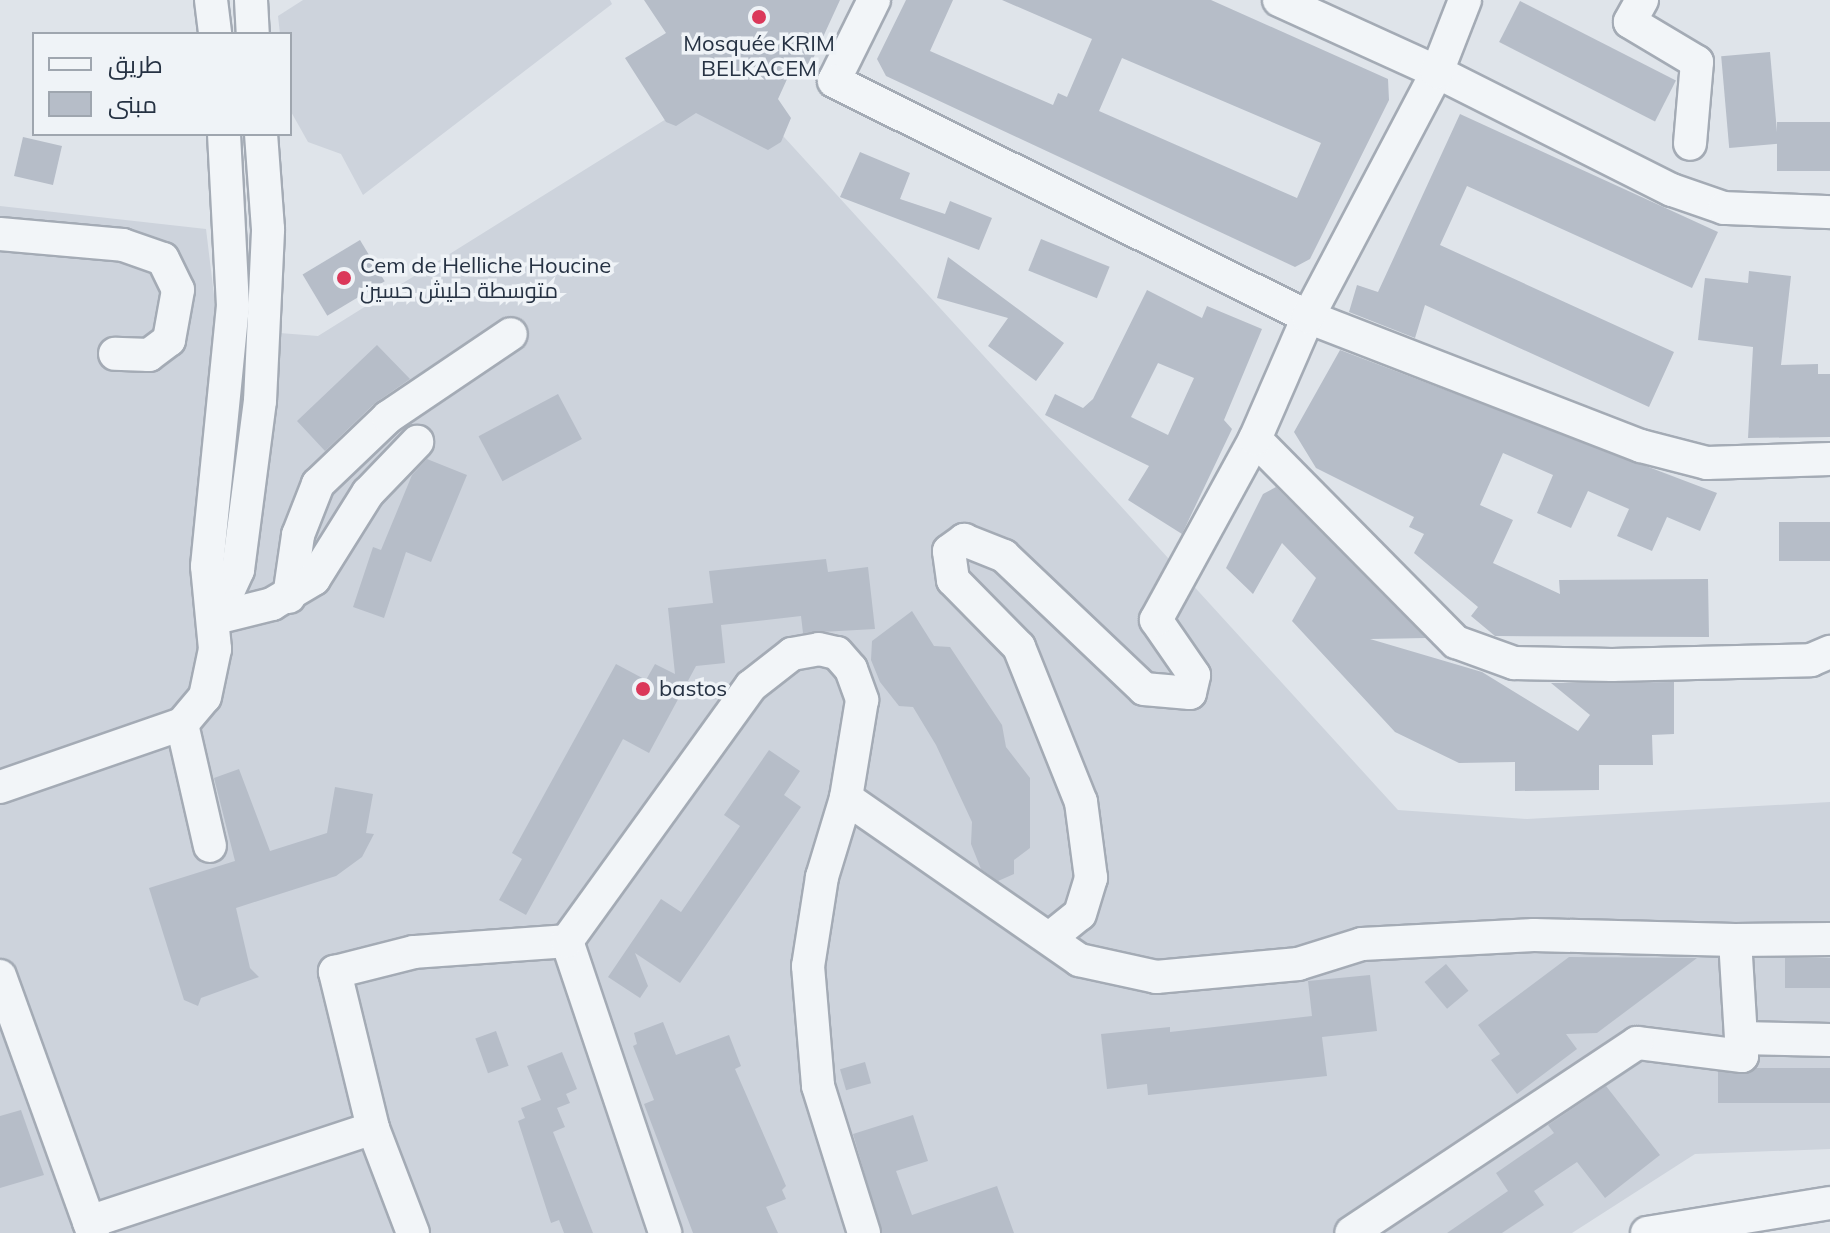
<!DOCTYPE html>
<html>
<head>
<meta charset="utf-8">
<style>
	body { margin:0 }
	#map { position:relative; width:1830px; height:1233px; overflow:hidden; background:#dfe4ea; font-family:Mulish,Cairo,sans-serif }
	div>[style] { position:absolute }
	.built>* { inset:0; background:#cdd3dc }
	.building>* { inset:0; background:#b6bdc8; transform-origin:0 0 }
	.roads { filter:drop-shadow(2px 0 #a4abb5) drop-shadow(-2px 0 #a4abb5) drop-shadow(0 2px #a4abb5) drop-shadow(0 -2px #a4abb5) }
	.minor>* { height:32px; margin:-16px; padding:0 16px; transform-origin:16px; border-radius:16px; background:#f2f5f8 }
	.dots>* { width:22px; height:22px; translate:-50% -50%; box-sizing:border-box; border:4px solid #eff3f7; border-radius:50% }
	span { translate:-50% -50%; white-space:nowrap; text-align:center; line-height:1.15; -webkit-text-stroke:7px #eff3f7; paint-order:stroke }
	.poi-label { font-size:22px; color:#263243 }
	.left { translate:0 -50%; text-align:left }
	.legend { position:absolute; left:32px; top:32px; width:260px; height:104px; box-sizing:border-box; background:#eff3f7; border:2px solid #9fa6af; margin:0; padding:10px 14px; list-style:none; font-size:24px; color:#263243 }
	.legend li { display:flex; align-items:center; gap:16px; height:40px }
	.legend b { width:40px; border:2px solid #9fa6af }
</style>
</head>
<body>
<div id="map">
	<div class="built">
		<div style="clip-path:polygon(303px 0,610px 0,612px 4px,363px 195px,341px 154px,308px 142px,290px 110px,290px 34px,280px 34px,278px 16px)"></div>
		<div style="clip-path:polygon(687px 106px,774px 126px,1398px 810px,1527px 819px,1830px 802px,1830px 1149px,1695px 1154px,1572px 1233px,0 1233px,0 206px,206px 229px,218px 328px,318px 336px)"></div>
	</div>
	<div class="building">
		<div style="clip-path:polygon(644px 0,840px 0,812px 61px,788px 77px,778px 99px,791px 118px,781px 142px,768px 150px,696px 113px,676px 126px,666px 122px,625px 58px,666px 33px)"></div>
		<div style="clip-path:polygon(evenodd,906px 0,953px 0,930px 51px,1053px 105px,1058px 93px,1067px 97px,1092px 39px,1002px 0,1211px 0,1388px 79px,1389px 100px,1310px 259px,1295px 267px,886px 76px,877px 59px,906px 0,1122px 58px,1321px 143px,1297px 198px,1099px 111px,1122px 58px)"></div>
		<div style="left:1520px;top:1px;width:175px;height:46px;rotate:27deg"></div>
		<div style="left:1770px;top:52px;width:92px;height:49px;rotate:85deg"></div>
		<div style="clip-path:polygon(1460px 114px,1718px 232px,1692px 288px,1467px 186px,1440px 245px,1674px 352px,1649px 407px,1425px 305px,1415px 338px,1349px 312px,1357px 285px,1378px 292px)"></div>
		<div style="left:1830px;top:122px;width:49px;height:53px;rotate:90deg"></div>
		<div style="left:23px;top:137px;width:40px;height:40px;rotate:13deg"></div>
		<div style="clip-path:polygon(860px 152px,910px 173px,900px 199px,945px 214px,950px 201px,992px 218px,979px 250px,840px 197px)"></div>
		<div style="left:1041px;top:239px;width:74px;height:34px;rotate:22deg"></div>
		<div style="left:360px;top:240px;width:48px;height:67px;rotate:59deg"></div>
		<div style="clip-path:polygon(948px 257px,1064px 343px,1036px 381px,988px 346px,1008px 318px,937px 298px)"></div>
		<div style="clip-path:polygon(1749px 271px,1791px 276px,1781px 365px,1818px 364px,1818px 374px,1830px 374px,1830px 437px,1748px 438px,1753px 347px,1698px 340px,1705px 278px,1748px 283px)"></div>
		<div style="clip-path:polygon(evenodd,1147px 290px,1202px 318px,1207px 306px,1262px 329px,1224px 420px,1232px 429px,1182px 534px,1128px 500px,1149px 466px,1045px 415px,1055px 394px,1083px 408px,1093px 399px,1147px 290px,1158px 363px,1194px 378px,1168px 435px,1131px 417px,1158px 363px)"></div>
		<div style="clip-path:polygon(377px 345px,410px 379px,375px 403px,325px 451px,297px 421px)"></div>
		<div style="clip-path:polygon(1340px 350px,1717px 493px,1700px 531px,1667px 517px,1652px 551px,1617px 536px,1629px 509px,1588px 491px,1571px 528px,1537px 513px,1553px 475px,1503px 453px,1480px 505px,1513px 520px,1493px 563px,1560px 594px,1559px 580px,1708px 579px,1709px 637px,1495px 636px,1471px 616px,1478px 607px,1414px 553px,1424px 534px,1409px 527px,1414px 517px,1316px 468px,1294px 432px)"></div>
		<div style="left:558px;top:394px;width:51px;height:90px;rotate:62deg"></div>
		<div style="clip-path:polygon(427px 459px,467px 475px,431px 562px,406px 552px,384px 618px,353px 607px,373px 547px,381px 550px,412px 475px)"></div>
		<div style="clip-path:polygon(1276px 487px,1426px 638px,1370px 639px,1482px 672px,1578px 731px,1590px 715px,1551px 683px,1674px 682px,1674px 734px,1652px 735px,1653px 765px,1599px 765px,1599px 790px,1515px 791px,1515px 762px,1459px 763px,1395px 732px,1292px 621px,1316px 578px,1282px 543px,1253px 594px,1226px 568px,1263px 494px)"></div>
		<div style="left:1830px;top:522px;width:39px;height:51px;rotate:90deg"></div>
		<div style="clip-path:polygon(826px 559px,828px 572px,868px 567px,875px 629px,803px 633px,801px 616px,721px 625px,725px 663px,696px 666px,649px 753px,623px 739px,526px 915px,499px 900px,522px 859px,512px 853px,616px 664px,646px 680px,655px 664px,675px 674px,668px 608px,713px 603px,709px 571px)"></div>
		<div style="clip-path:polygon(912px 611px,934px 646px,950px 647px,1002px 725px,1006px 747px,1030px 778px,1030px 848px,1014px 860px,1014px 874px,998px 881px,981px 869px,971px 844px,972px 822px,936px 745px,913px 707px,899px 706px,880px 682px,871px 660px,872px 641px)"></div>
		<div style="clip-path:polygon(769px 750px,800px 771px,784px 795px,801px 807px,680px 983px,635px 953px,648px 986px,640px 998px,608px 977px,661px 899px,681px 912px,740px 826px,724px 815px)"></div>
		<div style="clip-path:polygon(239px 769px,270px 851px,327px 833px,335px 787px,373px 794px,366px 833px,374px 834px,362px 857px,336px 876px,236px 908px,250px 968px,259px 977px,201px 998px,198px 1006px,184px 1000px,149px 888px,235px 861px,214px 778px)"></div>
		<div style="clip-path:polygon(1569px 957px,1697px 958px,1597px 1033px,1566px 1034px,1577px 1049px,1517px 1094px,1491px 1060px,1500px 1054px,1478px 1025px)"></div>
		<div style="left:1785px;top:958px;width:45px;height:30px"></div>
		<div style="left:1446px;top:964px;width:35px;height:28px;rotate:50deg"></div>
		<div style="clip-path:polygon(1370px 975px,1377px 1031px,1322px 1037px,1327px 1076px,1148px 1095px,1147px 1084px,1107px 1089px,1101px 1034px,1170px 1027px,1170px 1032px,1312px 1016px,1308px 981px)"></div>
		<div style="clip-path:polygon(663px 1022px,676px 1055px,729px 1035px,741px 1066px,735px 1069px,786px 1186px,782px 1190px,786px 1199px,766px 1207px,778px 1233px,693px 1233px,644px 1104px,654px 1100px,633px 1046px,637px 1044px,634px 1033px)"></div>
		<div style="left:496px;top:1031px;width:37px;height:22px;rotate:70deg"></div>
		<div style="clip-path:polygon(562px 1052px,577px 1089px,566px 1094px,570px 1103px,557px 1108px,565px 1127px,553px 1132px,593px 1233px,564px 1233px,559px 1220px,551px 1223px,518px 1121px,525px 1118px,521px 1108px,541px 1100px,527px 1066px)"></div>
		<div style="left:865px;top:1062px;width:22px;height:26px;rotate:74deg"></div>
		<div style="left:1830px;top:1068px;width:35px;height:112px;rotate:90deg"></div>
		<div style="clip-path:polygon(1606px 1086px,1660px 1155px,1605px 1198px,1577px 1162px,1534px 1191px,1544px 1205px,1502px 1233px,1447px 1233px,1508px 1191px,1496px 1173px,1554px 1133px,1548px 1125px)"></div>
		<div style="clip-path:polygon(21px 1110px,44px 1175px,0 1188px,0 1116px)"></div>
		<div style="clip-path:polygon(913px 1115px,928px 1161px,896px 1171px,912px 1215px,997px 1186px,1014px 1233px,882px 1233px,853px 1134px)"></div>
	</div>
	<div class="roads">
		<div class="minor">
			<div style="left:211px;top:0;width:34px;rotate:83deg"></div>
			<div style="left:251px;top:0;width:34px;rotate:87deg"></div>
			<div style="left:874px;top:0;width:90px;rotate:116.3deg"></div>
			<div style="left:834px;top:81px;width:530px;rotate:26.47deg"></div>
			<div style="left:1308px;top:317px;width:357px;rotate:21.2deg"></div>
			<div style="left:1641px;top:446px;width:68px;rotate:14.4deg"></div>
			<div style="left:1707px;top:463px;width:123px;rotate:-1.9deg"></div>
			<div style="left:1279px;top:0;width:174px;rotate:24.5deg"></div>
			<div style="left:1437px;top:72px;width:263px;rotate:26.7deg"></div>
			<div style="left:1672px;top:190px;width:55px;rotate:19.1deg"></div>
			<div style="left:1724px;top:208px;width:106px;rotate:2.2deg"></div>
			<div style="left:1642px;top:0;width:25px;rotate:119deg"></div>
			<div style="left:1630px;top:22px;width:78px;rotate:30.8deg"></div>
			<div style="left:1697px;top:62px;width:82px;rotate:94.9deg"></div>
			<div style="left:0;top:234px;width:123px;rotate:5.1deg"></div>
			<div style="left:123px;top:245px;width:42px;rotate:19.3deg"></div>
			<div style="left:163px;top:259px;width:34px;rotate:64deg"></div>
			<div style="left:178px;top:290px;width:51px;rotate:100.2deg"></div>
			<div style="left:169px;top:340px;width:25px;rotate:143deg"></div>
			<div style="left:149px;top:355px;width:34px;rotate:-178deg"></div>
			<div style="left:1255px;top:439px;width:286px;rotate:45.3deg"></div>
			<div style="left:1456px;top:642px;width:62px;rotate:19.9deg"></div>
			<div style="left:1514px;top:663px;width:98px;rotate:1.2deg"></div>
			<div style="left:1612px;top:665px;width:199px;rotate:-1.4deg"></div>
			<div style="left:1811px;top:660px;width:21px;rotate:-23deg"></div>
			<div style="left:289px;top:597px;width:63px;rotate:-81.7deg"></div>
			<div style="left:298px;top:535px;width:55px;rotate:-68.6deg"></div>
			<div style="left:318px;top:484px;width:97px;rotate:-43.7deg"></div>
			<div style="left:388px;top:417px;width:148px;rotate:-34deg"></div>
			<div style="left:216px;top:618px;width:53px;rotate:-65.4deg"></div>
			<div style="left:238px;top:570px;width:170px;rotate:-82.6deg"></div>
			<div style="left:260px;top:401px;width:172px;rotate:-87.3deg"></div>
			<div style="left:268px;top:229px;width:95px;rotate:-94.2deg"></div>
			<div style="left:216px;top:618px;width:58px;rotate:-14deg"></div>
			<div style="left:272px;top:604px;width:49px;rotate:-30.8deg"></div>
			<div style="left:314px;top:579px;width:102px;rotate:-57.9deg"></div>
			<div style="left:368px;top:493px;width:71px;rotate:-46.1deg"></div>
			<div style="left:182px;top:724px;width:125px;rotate:77.1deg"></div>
			<div style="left:0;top:787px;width:193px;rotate:-19.1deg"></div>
			<div style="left:182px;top:724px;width:35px;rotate:-50deg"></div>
			<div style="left:205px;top:697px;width:49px;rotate:-78.2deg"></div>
			<div style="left:215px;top:649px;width:83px;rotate:-95.5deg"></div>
			<div style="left:207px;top:566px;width:261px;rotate:-84.3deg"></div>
			<div style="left:233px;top:306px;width:172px;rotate:-93deg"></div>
			<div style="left:846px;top:798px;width:284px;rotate:34.8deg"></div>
			<div style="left:1079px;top:960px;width:79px;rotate:12.4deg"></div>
			<div style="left:1156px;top:977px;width:143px;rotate:-5.2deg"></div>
			<div style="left:1298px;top:964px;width:67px;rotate:-17.4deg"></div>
			<div style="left:1362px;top:944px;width:172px;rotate:-3deg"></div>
			<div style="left:1534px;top:935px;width:201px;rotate:1.4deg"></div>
			<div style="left:1735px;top:940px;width:116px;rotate:86.5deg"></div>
			<div style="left:1742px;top:1056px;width:106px;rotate:-172.9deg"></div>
			<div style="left:1637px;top:1043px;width:343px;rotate:146.4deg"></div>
			<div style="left:1050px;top:938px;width:38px;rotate:-39deg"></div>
			<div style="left:1080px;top:914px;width:38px;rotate:-73deg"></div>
			<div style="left:1091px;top:878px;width:77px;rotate:-97.5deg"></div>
			<div style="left:1081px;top:802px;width:167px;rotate:-111.8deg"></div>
			<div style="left:1019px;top:647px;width:94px;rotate:-134.6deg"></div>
			<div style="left:953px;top:580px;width:29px;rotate:-98deg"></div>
			<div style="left:949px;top:551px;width:19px;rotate:-36deg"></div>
			<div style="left:964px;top:540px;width:43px;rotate:21.8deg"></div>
			<div style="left:1004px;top:556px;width:193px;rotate:43.5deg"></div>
			<div style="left:1144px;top:689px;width:46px;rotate:5deg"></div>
			<div style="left:1190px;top:693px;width:18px;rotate:-77deg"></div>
			<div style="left:1194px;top:675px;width:67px;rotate:-124.6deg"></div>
			<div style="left:1156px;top:620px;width:206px;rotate:-61.3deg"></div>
			<div style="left:1255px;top:439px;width:133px;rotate:-66.5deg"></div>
			<div style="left:1308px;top:317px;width:277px;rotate:-62.2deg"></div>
			<div style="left:1437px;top:72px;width:77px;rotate:-68.7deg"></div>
			<div style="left:1735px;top:940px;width:95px;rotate:-0.6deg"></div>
			<div style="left:567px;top:941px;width:308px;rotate:71.4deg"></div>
			<div style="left:0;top:976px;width:273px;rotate:70.1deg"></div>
			<div style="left:1741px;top:1038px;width:89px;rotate:1.3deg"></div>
			<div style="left:89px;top:1222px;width:299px;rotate:-18.3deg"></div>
			<div style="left:413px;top:1233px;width:112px;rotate:-110.9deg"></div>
			<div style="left:373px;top:1128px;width:161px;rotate:-103.7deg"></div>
			<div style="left:335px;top:972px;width:81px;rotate:-14.2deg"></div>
			<div style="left:414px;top:952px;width:153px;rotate:-4.1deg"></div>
			<div style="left:567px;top:941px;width:314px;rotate:-54.2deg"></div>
			<div style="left:751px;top:686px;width:52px;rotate:-38deg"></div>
			<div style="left:792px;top:654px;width:27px;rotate:-10deg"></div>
			<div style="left:819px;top:649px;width:18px;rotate:13deg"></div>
			<div style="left:837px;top:653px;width:21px;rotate:49deg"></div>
			<div style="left:851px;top:669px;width:33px;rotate:70deg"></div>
			<div style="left:862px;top:700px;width:99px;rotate:99.3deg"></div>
			<div style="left:846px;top:798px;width:83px;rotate:106.9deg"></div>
			<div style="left:822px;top:877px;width:90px;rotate:98.9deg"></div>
			<div style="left:808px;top:966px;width:120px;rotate:85.2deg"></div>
			<div style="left:818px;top:1086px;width:154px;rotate:72.6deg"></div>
			<div style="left:1647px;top:1233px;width:185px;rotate:-9.3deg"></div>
		</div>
	</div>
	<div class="dots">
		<div style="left:759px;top:17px;background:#db385a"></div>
		<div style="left:344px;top:278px;background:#db385a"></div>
		<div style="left:643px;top:689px;background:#db385a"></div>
	</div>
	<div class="poi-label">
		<span style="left:759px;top:56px">Mosquée KRIM<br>BELKACEM</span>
		<span class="left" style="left:360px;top:278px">Cem de Helliche Houcine<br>متوسطة حليش حسين</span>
		<span class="left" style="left:659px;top:689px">bastos</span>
	</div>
	<ul class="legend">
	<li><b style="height:10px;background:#f2f5f8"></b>طريق</li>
	<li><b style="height:22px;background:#b6bdc8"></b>مبنى</li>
	</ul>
</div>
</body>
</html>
